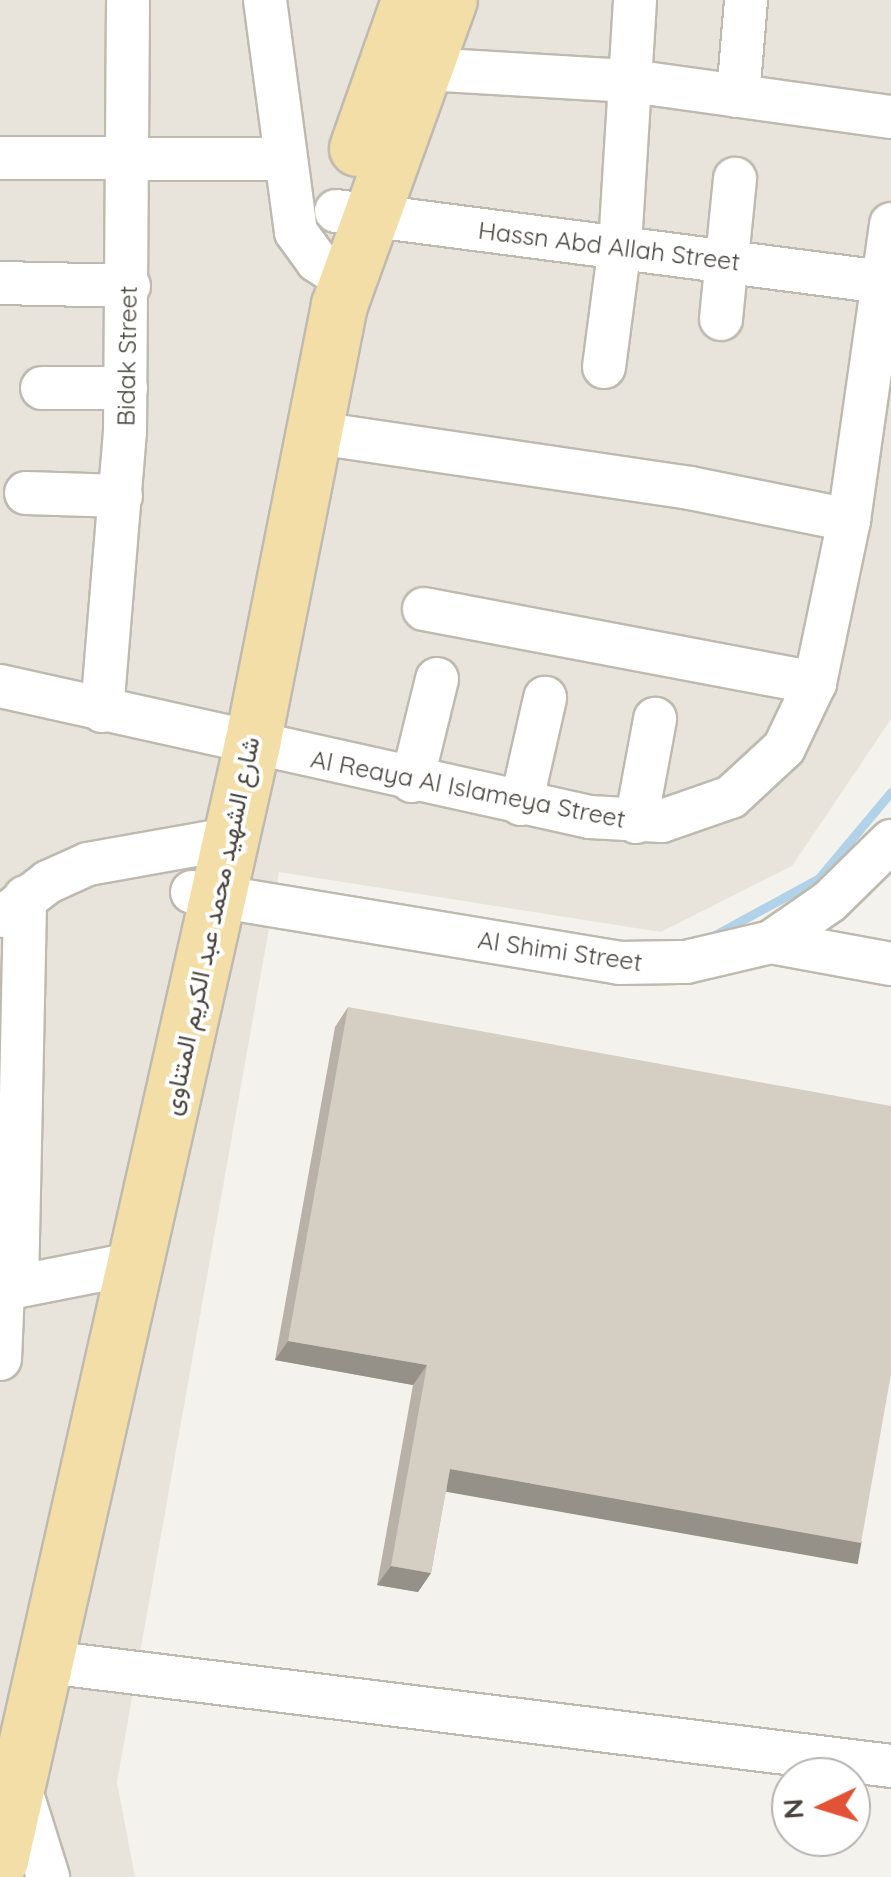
<!DOCTYPE html>
<html>
<head>
<meta charset="utf-8">
<style>
	body { margin:0 }
	#map { position:relative; width:891px; height:1877px; overflow:hidden; background:#f4f2ed; font-family:Quicksand,Vazirmatn,sans-serif }
	div>[style] { position:absolute }
	.residential>* { inset:0; background:#e8e4db }
	.stream>* { height:9px; margin:-4.5px; padding:0 4.5px; transform-origin:4.5px; border-radius:4.5px; background:#b1d2e9 }
	.roads { filter:drop-shadow(2px 0 #bfbab0) drop-shadow(-2px 0 #bfbab0) drop-shadow(0 2px #bfbab0) drop-shadow(0 -2px #bfbab0) }
	.minor>* { height:42px; margin:-21px; padding:0 21px; transform-origin:21px; border-radius:21px; background:#fff }
	.major>* { height:55px; margin:-27.5px; padding:0 27.5px; transform-origin:27.5px; border-radius:27.5px; background:#f3dea7 }
	.wall>* { inset:0; background:#b7b1a8 }
	.shaded-wall>* { inset:0; background:#959088; transform-origin:0 0 }
	.building>* { inset:0; background:#d5cec3 }
	span { translate:-50% -50%; white-space:nowrap; text-align:center; line-height:1.15; -webkit-text-stroke:8px #fff; paint-order:stroke }
	.street-label { font-size:25px; color:#48433b }
	.north { position:absolute; left:771px; top:1757px; width:100px; height:100px; box-sizing:border-box; background:#fff; border:2px solid #b6b4b1; border-radius:50%; rotate:266deg; font-size:28px; font-weight:700; line-height:40px; text-align:center; color:#48433b }
	.north::after { content:''; display:block; margin:auto; width:35px; height:45px; background:#e15237; clip-path:polygon(50% 0,100% 100%,50% 72%,0 100%) }
</style>
</head>
<body>
<div id="map">
	<div class="residential">
		<div style="clip-path:polygon(0 0,891px 0,891px 719px,792px 866px,661px 932px,279px 872px,117px 1782px,135px 1877px,0 1877px)"></div>
	</div>
	<div class="stream">
		<div style="left:715px;top:935px;width:119px;rotate:-28.7deg"></div>
		<div style="left:819px;top:878px;width:112px;rotate:-50.1deg"></div>
	</div>
	<div class="roads">
		<div class="minor">
			<div style="left:265px;top:0;width:234px;rotate:82.4deg"></div>
			<div style="left:296px;top:232px;width:36px;rotate:54deg"></div>
			<div style="left:317px;top:261px;width:35px;rotate:33deg"></div>
			<div style="left:426px;top:69px;width:205px;rotate:3.4deg"></div>
			<div style="left:631px;top:81px;width:262px;rotate:7.9deg"></div>
			<div style="left:738px;top:96px;width:96px;rotate:-85.2deg"></div>
			<div style="left:0;top:158px;width:286px;rotate:0.2deg"></div>
			<div style="left:336px;top:211px;width:552px;rotate:7.4deg"></div>
			<div style="left:0;top:283px;width:129px;rotate:1.3deg"></div>
			<div style="left:721px;top:319px;width:141px;rotate:-84.3deg"></div>
			<div style="left:604px;top:367px;width:122px;rotate:-82.5deg"></div>
			<div style="left:620px;top:246px;width:246px;rotate:-86.5deg"></div>
			<div style="left:42px;top:388px;width:84px"></div>
			<div style="left:311px;top:432px;width:383px;rotate:8.4deg"></div>
			<div style="left:690px;top:488px;width:162px;rotate:11.4deg"></div>
			<div style="left:26px;top:493px;width:95px;rotate:1.8deg"></div>
			<div style="left:424px;top:609px;width:398px;rotate:10.7deg"></div>
			<div style="left:0;top:686px;width:604px;rotate:12.52deg"></div>
			<div style="left:590px;top:817px;width:72px;rotate:3.2deg"></div>
			<div style="left:662px;top:821px;width:73px;rotate:-19.2deg"></div>
			<div style="left:731px;top:797px;width:72px;rotate:-42.8deg"></div>
			<div style="left:784px;top:748px;width:72px;rotate:-64.5deg"></div>
			<div style="left:815px;top:683px;width:167px;rotate:-78.2deg"></div>
			<div style="left:849px;top:520px;width:299px;rotate:-81.9deg"></div>
			<div style="left:102px;top:711px;width:280px;rotate:-85.3deg"></div>
			<div style="left:125px;top:432px;width:432px;rotate:-89.6deg"></div>
			<div style="left:412px;top:781px;width:105px;rotate:-76.2deg"></div>
			<div style="left:521px;top:804px;width:109px;rotate:-77.2deg"></div>
			<div style="left:636px;top:822px;width:105px;rotate:-79.5deg"></div>
			<div style="left:192px;top:892px;width:433px;rotate:9.4deg"></div>
			<div style="left:619px;top:963px;width:67px;rotate:-0.9deg"></div>
			<div style="left:686px;top:962px;width:87px;rotate:-13.2deg"></div>
			<div style="left:771px;top:942px;width:72px;rotate:-34.8deg"></div>
			<div style="left:830px;top:901px;width:86px;rotate:-44.5deg"></div>
			<div style="left:4px;top:916px;width:56px;rotate:-37.7deg"></div>
			<div style="left:48px;top:882px;width:44px;rotate:-24.2deg"></div>
			<div style="left:88px;top:864px;width:143px;rotate:-10.1deg"></div>
			<div style="left:771px;top:942px;width:122px;rotate:10.4deg"></div>
			<div style="left:17px;top:1286px;width:389px;rotate:-88.8deg"></div>
			<div style="left:0;top:1290px;width:118px;rotate:-11.2deg"></div>
			<div style="left:0;top:1359px;width:70px;rotate:-87.5deg"></div>
			<div style="left:48px;top:1662px;width:849px;rotate:7.03deg"></div>
			<div style="left:18px;top:1781px;width:101px;rotate:72.6deg"></div>
		</div>
		<div class="major">
			<div style="left:357px;top:148px;width:157px;rotate:-70.6deg"></div>
			<div style="left:0;top:1860px;width:1144px;rotate:-77.28deg"></div>
			<div style="left:252px;top:744px;width:448px;rotate:-78.8deg"></div>
			<div style="left:339px;top:305px;width:324px;rotate:-70.2deg"></div>
		</div>
	</div>
	<div class="wall">
		<div style="clip-path:polygon(348px 1007px,847px 1562px,446px 1489px,431px 1573px,418px 1592px,377px 1585px,413px 1385px,275px 1360px,335px 1027px)"></div>
	</div>
	<div class="shaded-wall">
		<div style="clip-path:polygon(288px 1341px,427px 1365px,413px 1385px,275px 1360px)"></div>
		<div style="left:450px;top:1469px;width:418px;height:23px;rotate:10deg"></div>
		<div style="clip-path:polygon(391px 1566px,431px 1573px,418px 1592px,377px 1585px)"></div>
	</div>
	<div class="building">
		<div style="clip-path:polygon(348px 1007px,891px 1106px,891px 1374px,861px 1543px,450px 1469px,431px 1573px,391px 1566px,427px 1365px,288px 1341px)"></div>
	</div>
	<div class="street-label">
		<span style="left:609px;top:246px;rotate:7deg">Hassn Abd Allah Street</span>
		<span style="left:127px;top:356px;rotate:-89deg">Bidak Street</span>
		<span style="left:468px;top:789px;rotate:11deg">Al Reaya Al Islameya Street</span>
		<span style="left:211px;top:926px;rotate:-78deg">شارع الشهيد محمد عبد الكريم المتناوى</span>
		<span style="left:560px;top:951px;rotate:8deg">Al Shimi Street</span>
	</div>
	<div class="north">N</div>
</div>
</body>
</html>
